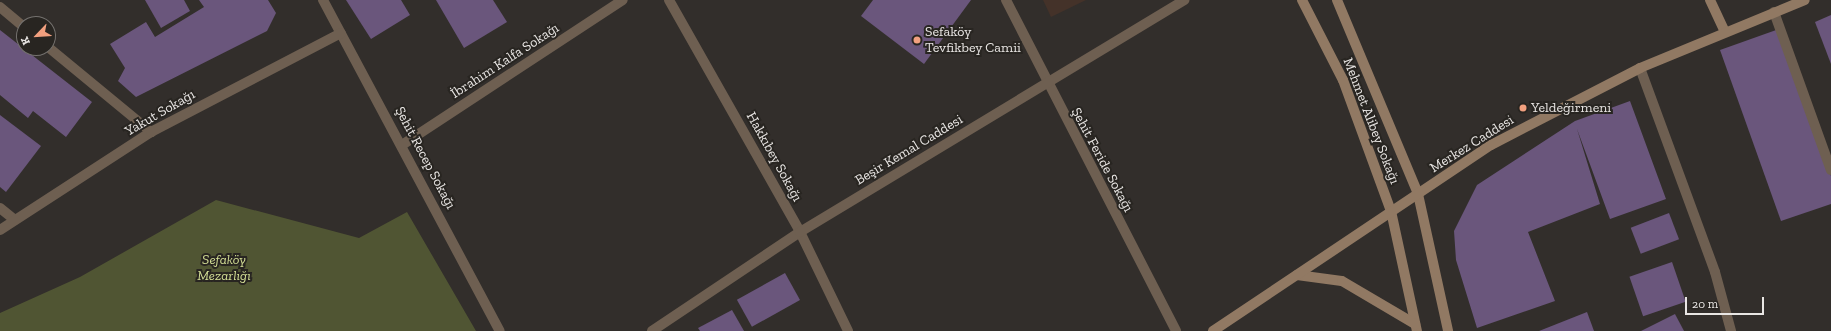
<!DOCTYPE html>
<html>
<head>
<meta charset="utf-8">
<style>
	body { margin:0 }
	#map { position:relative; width:1831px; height:331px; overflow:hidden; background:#322e2b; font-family:"Zilla Slab",serif }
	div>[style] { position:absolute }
	.commercial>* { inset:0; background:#443229 }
	.green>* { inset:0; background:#505533 }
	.building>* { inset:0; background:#6a567c; transform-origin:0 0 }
	.street>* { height:10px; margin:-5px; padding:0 5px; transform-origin:5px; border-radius:5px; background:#6e5f51 }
	.secondary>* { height:10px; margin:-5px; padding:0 5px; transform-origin:5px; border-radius:5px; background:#917963 }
	.dots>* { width:11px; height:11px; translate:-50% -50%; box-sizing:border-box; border:2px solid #282521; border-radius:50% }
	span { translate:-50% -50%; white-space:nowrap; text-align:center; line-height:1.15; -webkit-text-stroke:4px #282521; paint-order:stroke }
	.poi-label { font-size:14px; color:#e9e6e4 }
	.left { translate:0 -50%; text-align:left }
	.street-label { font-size:14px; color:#e9e6e4 }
	.park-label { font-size:14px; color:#d3de95; font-style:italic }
	.north { position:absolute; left:16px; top:16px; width:40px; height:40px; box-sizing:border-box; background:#282521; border:1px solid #75726f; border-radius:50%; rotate:245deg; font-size:11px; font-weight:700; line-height:16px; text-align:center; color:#e9e6e4 }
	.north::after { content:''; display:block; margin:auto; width:14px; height:18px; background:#f2a07f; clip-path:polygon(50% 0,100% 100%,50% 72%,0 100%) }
	.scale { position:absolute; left:1685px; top:297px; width:79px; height:18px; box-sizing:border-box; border:2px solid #e9e6e4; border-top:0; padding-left:5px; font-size:12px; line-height:14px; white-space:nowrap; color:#e9e6e4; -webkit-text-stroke:3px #282521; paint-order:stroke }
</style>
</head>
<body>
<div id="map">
	<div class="commercial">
		<div style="clip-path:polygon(1043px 0,1086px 0,1051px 17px)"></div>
	</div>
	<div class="green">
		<div style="clip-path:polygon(216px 200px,359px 238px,407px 212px,476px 331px,0 331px,0 313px,80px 277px)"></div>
	</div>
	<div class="building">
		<div style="clip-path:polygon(145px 0,184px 0,190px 11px,161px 28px)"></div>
		<div style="clip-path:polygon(199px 0,268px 0,276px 13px,267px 31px,136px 97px,118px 81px,125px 68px,110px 44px,146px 22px,155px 37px,204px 7px)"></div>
		<div style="clip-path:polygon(346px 0,401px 0,410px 15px,371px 39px)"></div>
		<div style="clip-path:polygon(436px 0,493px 0,507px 22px,464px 48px)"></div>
		<div style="clip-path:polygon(873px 0,971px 0,924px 64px,861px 16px)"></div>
		<div style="clip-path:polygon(1831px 15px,1831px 64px,1815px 22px)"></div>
		<div style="clip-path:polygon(1779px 29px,1831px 176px,1831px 204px,1781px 221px,1720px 50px)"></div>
		<div style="clip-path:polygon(0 30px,92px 102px,66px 137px,33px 111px,28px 118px,0 95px)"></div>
		<div style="clip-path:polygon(1630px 101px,1666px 199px,1610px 219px,1577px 129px,1600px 204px,1528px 232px,1555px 301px,1477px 328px,1456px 260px,1454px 231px,1477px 185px,1575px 121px)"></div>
		<div style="clip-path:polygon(0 115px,41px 146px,6px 192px,0 187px)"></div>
		<div style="left:1669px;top:213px;width:28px;height:41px;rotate:69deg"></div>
		<div style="left:1672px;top:262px;width:42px;height:45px;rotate:71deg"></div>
		<div style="left:785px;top:273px;width:31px;height:55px;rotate:61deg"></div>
		<div style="clip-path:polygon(732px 310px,744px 331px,700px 331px,698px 328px)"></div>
		<div style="clip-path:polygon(1587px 312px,1594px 331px,1539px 331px)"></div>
		<div style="clip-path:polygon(1675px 314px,1684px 331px,1641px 331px)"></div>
	</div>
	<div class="street">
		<div style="left:323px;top:0;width:375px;rotate:61.9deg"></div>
		<div style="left:669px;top:0;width:266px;rotate:60.5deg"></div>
		<div style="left:800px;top:232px;width:110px;rotate:64.1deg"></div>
		<div style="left:1006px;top:0;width:372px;rotate:62.8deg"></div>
		<div style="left:0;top:7px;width:31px;rotate:40deg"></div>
		<div style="left:1774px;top:12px;width:168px;rotate:70.2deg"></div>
		<div style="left:48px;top:47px;width:134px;rotate:39.5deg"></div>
		<div style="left:1640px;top:68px;width:217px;rotate:69.8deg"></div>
		<div style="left:1715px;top:272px;width:61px;rotate:74.8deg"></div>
		<div style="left:402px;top:145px;width:264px;rotate:-33.3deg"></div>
		<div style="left:0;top:208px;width:19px;rotate:39deg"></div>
		<div style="left:0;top:230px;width:180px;rotate:-33deg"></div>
		<div style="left:151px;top:132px;width:214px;rotate:-27.5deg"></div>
		<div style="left:652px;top:331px;width:178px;rotate:-33.8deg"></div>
		<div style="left:800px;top:232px;width:449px;rotate:-31.1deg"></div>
	</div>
	<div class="secondary">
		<div style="left:1302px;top:0;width:90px;rotate:62.9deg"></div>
		<div style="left:1343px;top:80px;width:140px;rotate:69.9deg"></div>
		<div style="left:1391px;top:211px;width:123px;rotate:77.8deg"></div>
		<div style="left:1337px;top:0;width:210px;rotate:67.3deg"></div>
		<div style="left:1418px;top:194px;width:140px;rotate:77.6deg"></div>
		<div style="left:1710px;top:0;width:35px;rotate:65deg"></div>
		<div style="left:1297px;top:275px;width:45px;rotate:7.6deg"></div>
		<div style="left:1342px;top:281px;width:85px;rotate:30.5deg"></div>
		<div style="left:1213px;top:331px;width:334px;rotate:-33.8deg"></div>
		<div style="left:1491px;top:145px;width:168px;rotate:-27.3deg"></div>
		<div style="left:1640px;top:68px;width:178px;rotate:-22.4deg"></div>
	</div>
	<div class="dots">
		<div style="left:917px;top:40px;background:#f2a07f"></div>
		<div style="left:1523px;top:108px;background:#f2a07f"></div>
	</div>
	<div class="poi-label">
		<span class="left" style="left:925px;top:40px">Sefaköy<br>Tevfikbey Camii</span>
		<span class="left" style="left:1531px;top:108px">Yeldeğirmeni</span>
	</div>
	<div class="street-label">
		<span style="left:505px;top:61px;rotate:-33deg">İbrahim Kalfa Sokağı</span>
		<span style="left:160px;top:113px;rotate:-30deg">Yakut Sokağı</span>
		<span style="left:1371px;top:121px;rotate:69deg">Mehmet Alibey Sokağı</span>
		<span style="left:1472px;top:144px;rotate:-32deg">Merkez Caddesi</span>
		<span style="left:909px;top:150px;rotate:-31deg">Beşir Kemal Caddesi</span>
		<span style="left:774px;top:157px;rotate:61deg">Hakkıbey Sokağı</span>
		<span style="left:425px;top:158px;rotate:62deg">Şehit Recep Sokağı</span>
		<span style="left:1102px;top:160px;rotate:62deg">Şehit Feride Sokağı</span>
	</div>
	<div class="park-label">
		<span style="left:224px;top:268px">Sefaköy<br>Mezarlığı</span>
	</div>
	<div class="north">K</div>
	<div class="scale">20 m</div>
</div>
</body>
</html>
